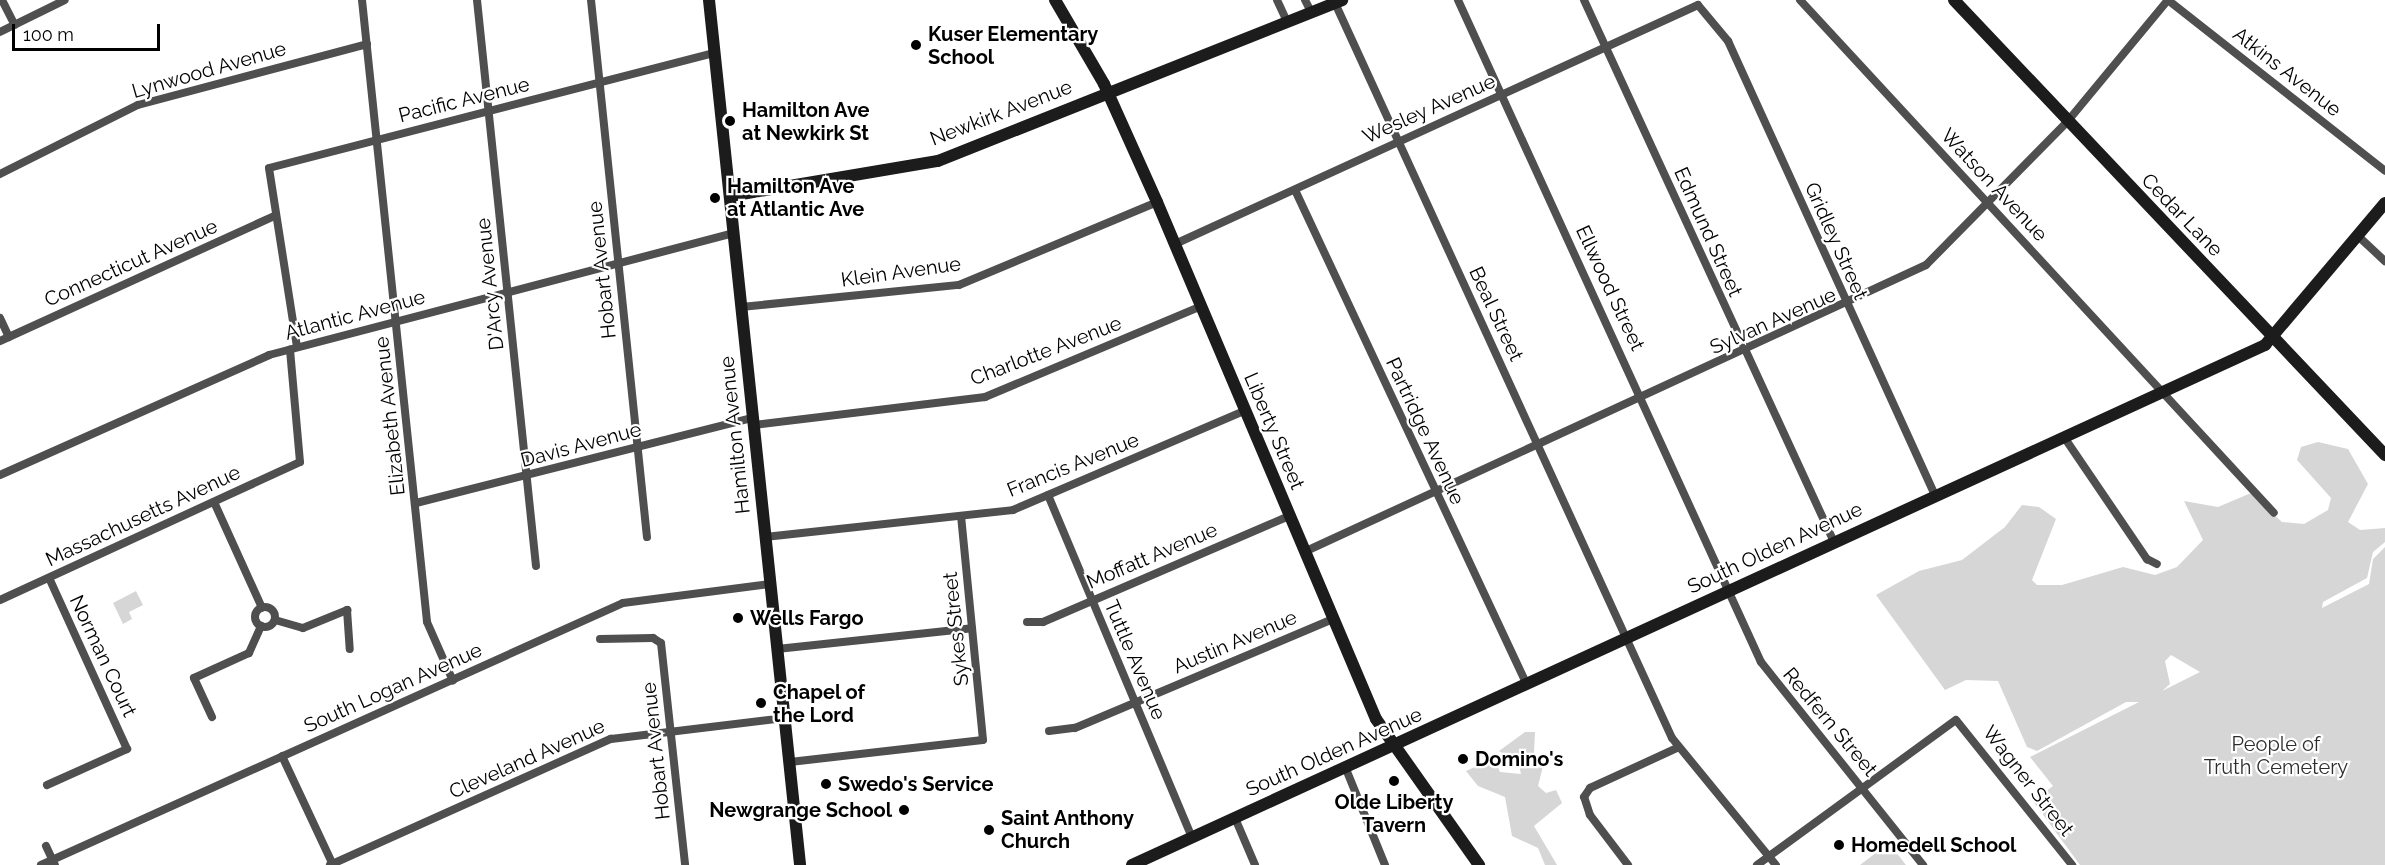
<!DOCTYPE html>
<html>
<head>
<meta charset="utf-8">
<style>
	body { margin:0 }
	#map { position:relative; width:2385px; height:865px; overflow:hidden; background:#fff; font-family:Raleway,sans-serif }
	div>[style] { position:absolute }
	.green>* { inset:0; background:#d6d6d6 }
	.street>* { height:8px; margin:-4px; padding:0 4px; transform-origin:4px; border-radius:4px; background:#4f4f4f }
	.street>.ring { margin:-4px; padding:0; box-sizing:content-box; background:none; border:8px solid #4f4f4f; border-radius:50% }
	.secondary>* { height:12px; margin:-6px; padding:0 6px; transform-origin:6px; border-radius:6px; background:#1c1c1c }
	.dots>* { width:16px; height:16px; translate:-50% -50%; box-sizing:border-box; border:3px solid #fff; border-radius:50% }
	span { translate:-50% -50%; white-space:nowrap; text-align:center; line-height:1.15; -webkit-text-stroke:4.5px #fff; paint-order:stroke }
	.poi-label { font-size:20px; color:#000; font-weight:700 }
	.left { translate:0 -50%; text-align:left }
	.right { translate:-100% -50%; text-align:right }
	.street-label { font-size:20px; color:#000 }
	.park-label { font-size:20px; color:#2d2d2d }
	.scale { position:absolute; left:12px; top:24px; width:148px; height:27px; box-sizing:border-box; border:3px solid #000; border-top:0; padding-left:8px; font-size:18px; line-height:21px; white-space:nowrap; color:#000; -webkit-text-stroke:4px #fff; paint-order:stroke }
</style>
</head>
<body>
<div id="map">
	<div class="green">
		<div style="clip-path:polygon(evenodd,2318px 442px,2348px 449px,2368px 484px,2348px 522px,2360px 530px,2385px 528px,2385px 542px,2373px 552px,2367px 578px,2323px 602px,2322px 608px,2369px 584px,2373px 559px,2385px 547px,2385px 865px,2080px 865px,2033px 801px,2053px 786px,2030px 757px,2139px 702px,2126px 702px,2037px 751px,2027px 747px,1998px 681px,1966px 680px,1945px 690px,1876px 595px,1919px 571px,1962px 560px,2005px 527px,2022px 505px,2039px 507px,2056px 519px,2032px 580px,2037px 585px,2062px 585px,2123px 567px,2155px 575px,2177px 567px,2203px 540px,2184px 501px,2218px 507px,2251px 493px,2282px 522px,2304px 524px,2328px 510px,2331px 498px,2297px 460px,2301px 447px,2318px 442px,2171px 655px,2200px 672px,2162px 691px,2170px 684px,2165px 661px,2171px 655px)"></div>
		<div style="clip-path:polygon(136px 591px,143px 605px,129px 612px,132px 619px,123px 624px,113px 603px)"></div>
		<div style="clip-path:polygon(1525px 732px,1535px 732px,1534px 753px,1544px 762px,1538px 786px,1546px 793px,1556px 790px,1562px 803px,1534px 826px,1557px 865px,1545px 865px,1538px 848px,1512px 836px,1505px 797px,1478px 786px,1466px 771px,1494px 758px,1500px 772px,1521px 774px,1519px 765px,1499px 751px)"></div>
		<div style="clip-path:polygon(1889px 843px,1906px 865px,1860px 865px)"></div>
	</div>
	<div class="street">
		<div style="left:2px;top:0;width:28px;rotate:63deg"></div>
		<div style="left:362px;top:0;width:625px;rotate:84.03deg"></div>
		<div style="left:427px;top:622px;width:64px;rotate:66.2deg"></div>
		<div style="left:477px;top:0;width:569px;rotate:84.05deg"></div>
		<div style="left:591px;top:0;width:540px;rotate:84.05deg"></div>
		<div style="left:1277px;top:0;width:23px;rotate:65deg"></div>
		<div style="left:1305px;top:0;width:13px;rotate:63deg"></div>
		<div style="left:1458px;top:0;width:728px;rotate:65.41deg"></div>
		<div style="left:1761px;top:662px;width:260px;rotate:51.4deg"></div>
		<div style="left:1584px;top:0;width:597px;rotate:65.24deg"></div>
		<div style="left:1800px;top:0;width:698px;rotate:47.26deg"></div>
		<div style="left:2168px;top:0;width:276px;rotate:38.2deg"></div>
		<div style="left:1335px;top:3px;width:809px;rotate:65.37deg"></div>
		<div style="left:1672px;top:738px;width:164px;rotate:50.7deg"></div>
		<div style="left:0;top:32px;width:72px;rotate:-26.2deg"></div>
		<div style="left:0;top:174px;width:154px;rotate:-26.6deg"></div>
		<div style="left:138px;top:105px;width:237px;rotate:-14.9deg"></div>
		<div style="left:1295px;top:190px;width:547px;rotate:64.89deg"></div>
		<div style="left:2358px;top:236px;width:37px;rotate:43deg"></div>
		<div style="left:1175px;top:244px;width:575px;rotate:-24.56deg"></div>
		<div style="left:1698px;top:5px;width:47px;rotate:50.2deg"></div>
		<div style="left:1728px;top:41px;width:500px;rotate:65.5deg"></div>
		<div style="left:741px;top:307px;width:219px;rotate:-5.8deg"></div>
		<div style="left:959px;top:285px;width:215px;rotate:-22.7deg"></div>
		<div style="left:0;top:318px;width:21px;rotate:65deg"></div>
		<div style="left:0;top:341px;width:303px;rotate:-24.5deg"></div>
		<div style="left:297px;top:347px;width:181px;rotate:-98.9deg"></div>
		<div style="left:269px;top:168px;width:461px;rotate:-14.5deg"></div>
		<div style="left:754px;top:425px;width:233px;rotate:-6.9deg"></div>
		<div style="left:985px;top:397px;width:234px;rotate:-22.8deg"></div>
		<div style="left:2064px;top:437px;width:148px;rotate:55.8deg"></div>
		<div style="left:2147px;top:559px;width:11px;rotate:27deg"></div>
		<div style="left:0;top:475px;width:295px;rotate:-24deg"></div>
		<div style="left:269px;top:355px;width:481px;rotate:-14.7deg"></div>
		<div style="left:1048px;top:495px;width:371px;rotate:67.2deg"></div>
		<div style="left:214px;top:502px;width:116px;rotate:65.6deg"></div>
		<div style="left:416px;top:503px;width:348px;rotate:-14.2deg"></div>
		<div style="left:765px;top:537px;width:249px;rotate:-6.2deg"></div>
		<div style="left:1013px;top:510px;width:251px;rotate:-23.2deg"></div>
		<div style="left:1304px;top:552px;width:685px;rotate:-24.77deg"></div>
		<div style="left:1926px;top:265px;width:201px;rotate:-45.4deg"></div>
		<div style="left:2067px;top:122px;width:158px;rotate:-50.4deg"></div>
		<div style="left:0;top:600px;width:330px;rotate:-24.7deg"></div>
		<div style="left:300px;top:462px;width:113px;rotate:-95.1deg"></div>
		<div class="ring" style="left:255px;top:607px;width:12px;height:12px"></div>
		<div style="left:275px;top:620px;width:29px;rotate:16deg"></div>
		<div style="left:303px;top:628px;width:48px;rotate:-22.2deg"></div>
		<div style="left:347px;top:610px;width:39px;rotate:86deg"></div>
		<div style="left:1027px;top:622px;width:16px"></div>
		<div style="left:1043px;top:622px;width:268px;rotate:-23.3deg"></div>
		<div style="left:600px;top:639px;width:53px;rotate:-1.1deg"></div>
		<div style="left:653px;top:638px;width:9px;rotate:32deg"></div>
		<div style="left:661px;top:643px;width:223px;rotate:83.8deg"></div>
		<div style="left:777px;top:649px;width:196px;rotate:-6.1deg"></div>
		<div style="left:212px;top:717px;width:43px;rotate:-114.8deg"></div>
		<div style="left:194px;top:678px;width:60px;rotate:-24.4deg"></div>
		<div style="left:249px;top:653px;width:30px;rotate:-66deg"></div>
		<div style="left:1049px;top:731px;width:26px;rotate:-7deg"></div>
		<div style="left:1075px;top:728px;width:280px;rotate:-22.9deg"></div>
		<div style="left:282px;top:756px;width:120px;rotate:64.9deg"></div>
		<div style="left:790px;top:762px;width:194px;rotate:-6.5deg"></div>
		<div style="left:983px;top:740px;width:225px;rotate:-95.6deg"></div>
		<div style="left:1346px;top:769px;width:104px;rotate:67.9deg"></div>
		<div style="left:47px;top:785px;width:88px;rotate:-24.2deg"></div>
		<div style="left:127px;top:749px;width:188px;rotate:-114.5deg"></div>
		<div style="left:1235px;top:818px;width:51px;rotate:66.9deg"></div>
		<div style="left:46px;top:846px;width:21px;rotate:65deg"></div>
		<div style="left:41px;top:865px;width:638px;rotate:-24.24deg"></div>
		<div style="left:623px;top:603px;width:148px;rotate:-7.4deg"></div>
		<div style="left:330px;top:865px;width:308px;rotate:-24.2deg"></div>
		<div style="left:611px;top:739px;width:174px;rotate:-6.9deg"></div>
		<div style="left:1628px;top:865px;width:63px;rotate:-127.2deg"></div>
		<div style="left:1590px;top:815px;width:19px;rotate:-108deg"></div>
		<div style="left:1584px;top:797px;width:11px;rotate:-56deg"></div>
		<div style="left:1590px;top:788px;width:96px;rotate:-24.7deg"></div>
		<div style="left:1757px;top:865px;width:246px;rotate:-36.1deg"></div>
		<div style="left:1956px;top:720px;width:186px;rotate:51.3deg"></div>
	</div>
	<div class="secondary">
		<div style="left:709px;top:0;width:870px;rotate:83.99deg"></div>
		<div style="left:1055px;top:0;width:97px;rotate:59.7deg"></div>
		<div style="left:1104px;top:84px;width:129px;rotate:65.8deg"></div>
		<div style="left:1157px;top:202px;width:561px;rotate:67.04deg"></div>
		<div style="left:1376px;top:719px;width:179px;rotate:54.8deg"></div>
		<div style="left:1954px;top:0;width:627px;rotate:46.55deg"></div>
		<div style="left:730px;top:196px;width:211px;rotate:-9.6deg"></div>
		<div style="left:938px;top:161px;width:435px;rotate:-21.7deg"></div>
		<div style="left:1132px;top:865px;width:1247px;rotate:-24.65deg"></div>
		<div style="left:2265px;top:345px;width:186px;rotate:-49.8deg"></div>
	</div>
	<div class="dots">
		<div style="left:916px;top:45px;background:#000"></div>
		<div style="left:730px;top:121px;background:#000"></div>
		<div style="left:715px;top:198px;background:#000"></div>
		<div style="left:738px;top:618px;background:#000"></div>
		<div style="left:761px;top:703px;background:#000"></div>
		<div style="left:1463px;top:759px;background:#000"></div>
		<div style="left:1394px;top:781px;background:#000"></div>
		<div style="left:826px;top:784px;background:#000"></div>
		<div style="left:904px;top:810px;background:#000"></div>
		<div style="left:989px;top:830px;background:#000"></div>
		<div style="left:1839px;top:845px;background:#000"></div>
	</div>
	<div class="poi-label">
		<span class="left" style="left:928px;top:46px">Kuser Elementary<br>School</span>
		<span class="left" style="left:742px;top:122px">Hamilton Ave<br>at Newkirk St</span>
		<span class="left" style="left:727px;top:198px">Hamilton Ave<br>at Atlantic Ave</span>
		<span class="left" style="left:750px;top:618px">Wells Fargo</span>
		<span class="left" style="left:773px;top:704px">Chapel of<br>the Lord</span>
		<span class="left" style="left:1475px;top:759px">Domino's</span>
		<span class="left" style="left:838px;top:784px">Swedo's Service</span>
		<span style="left:1394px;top:814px">Olde Liberty<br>Tavern</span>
		<span class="right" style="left:892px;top:810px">Newgrange School</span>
		<span class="left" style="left:1001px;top:830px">Saint Anthony<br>Church</span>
		<span class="left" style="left:1851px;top:845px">Homedell School</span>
	</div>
	<div class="street-label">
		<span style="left:209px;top:70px;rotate:-16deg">Lynwood Avenue</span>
		<span style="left:2287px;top:72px;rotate:38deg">Atkins Avenue</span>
		<span style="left:464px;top:100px;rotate:-14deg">Pacific Avenue</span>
		<span style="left:1429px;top:109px;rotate:-24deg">Wesley Avenue</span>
		<span style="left:1001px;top:113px;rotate:-21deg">Newkirk Avenue</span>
		<span style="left:1994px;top:185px;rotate:47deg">Watson Avenue</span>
		<span style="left:2182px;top:215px;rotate:46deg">Cedar Lane</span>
		<span style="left:1708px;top:232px;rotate:66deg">Edmund Street</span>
		<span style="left:1836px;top:241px;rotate:66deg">Gridley Street</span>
		<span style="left:131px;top:263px;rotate:-24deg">Connecticut Avenue</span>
		<span style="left:602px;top:270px;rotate:-96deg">Hobart Avenue</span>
		<span style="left:901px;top:272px;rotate:-8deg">Klein Avenue</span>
		<span style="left:490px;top:284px;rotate:-96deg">D'Arcy Avenue</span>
		<span style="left:1610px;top:288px;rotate:65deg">Ellwood Street</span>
		<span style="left:1496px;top:314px;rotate:65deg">Beal Street</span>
		<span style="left:355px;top:315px;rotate:-15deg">Atlantic Avenue</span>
		<span style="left:1773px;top:321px;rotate:-24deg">Sylvan Avenue</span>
		<span style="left:1046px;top:351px;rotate:-21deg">Charlotte Avenue</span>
		<span style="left:390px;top:416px;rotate:-96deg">Elizabeth Avenue</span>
		<span style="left:1274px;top:431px;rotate:67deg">Liberty Street</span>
		<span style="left:1425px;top:431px;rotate:65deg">Partridge Avenue</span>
		<span style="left:735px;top:435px;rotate:-96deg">Hamilton Avenue</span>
		<span style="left:581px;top:445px;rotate:-15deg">Davis Avenue</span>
		<span style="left:1073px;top:465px;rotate:-22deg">Francis Avenue</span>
		<span style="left:143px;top:516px;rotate:-25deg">Massachusetts Avenue</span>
		<span style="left:1775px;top:548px;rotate:-25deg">South Olden Avenue</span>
		<span style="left:1152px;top:556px;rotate:-23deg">Moffatt Avenue</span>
		<span style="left:956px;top:629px;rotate:-96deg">Sykes Street</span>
		<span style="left:1235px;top:642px;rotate:-23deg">Austin Avenue</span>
		<span style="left:103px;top:656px;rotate:65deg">Norman Court</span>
		<span style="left:1135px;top:660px;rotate:67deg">Tuttle Avenue</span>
		<span style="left:393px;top:688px;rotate:-24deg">South Logan Avenue</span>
		<span style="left:1830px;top:722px;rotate:50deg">Redfern Street</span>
		<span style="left:656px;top:751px;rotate:-96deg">Hobart Avenue</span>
		<span style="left:1334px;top:752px;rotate:-24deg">South Olden Avenue</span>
		<span style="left:527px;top:759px;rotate:-24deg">Cleveland Avenue</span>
		<span style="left:2028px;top:781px;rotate:52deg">Wagner Street</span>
	</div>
	<div class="park-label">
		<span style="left:2276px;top:756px">People of<br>Truth Cemetery</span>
	</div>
	<div class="scale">100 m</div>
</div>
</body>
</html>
